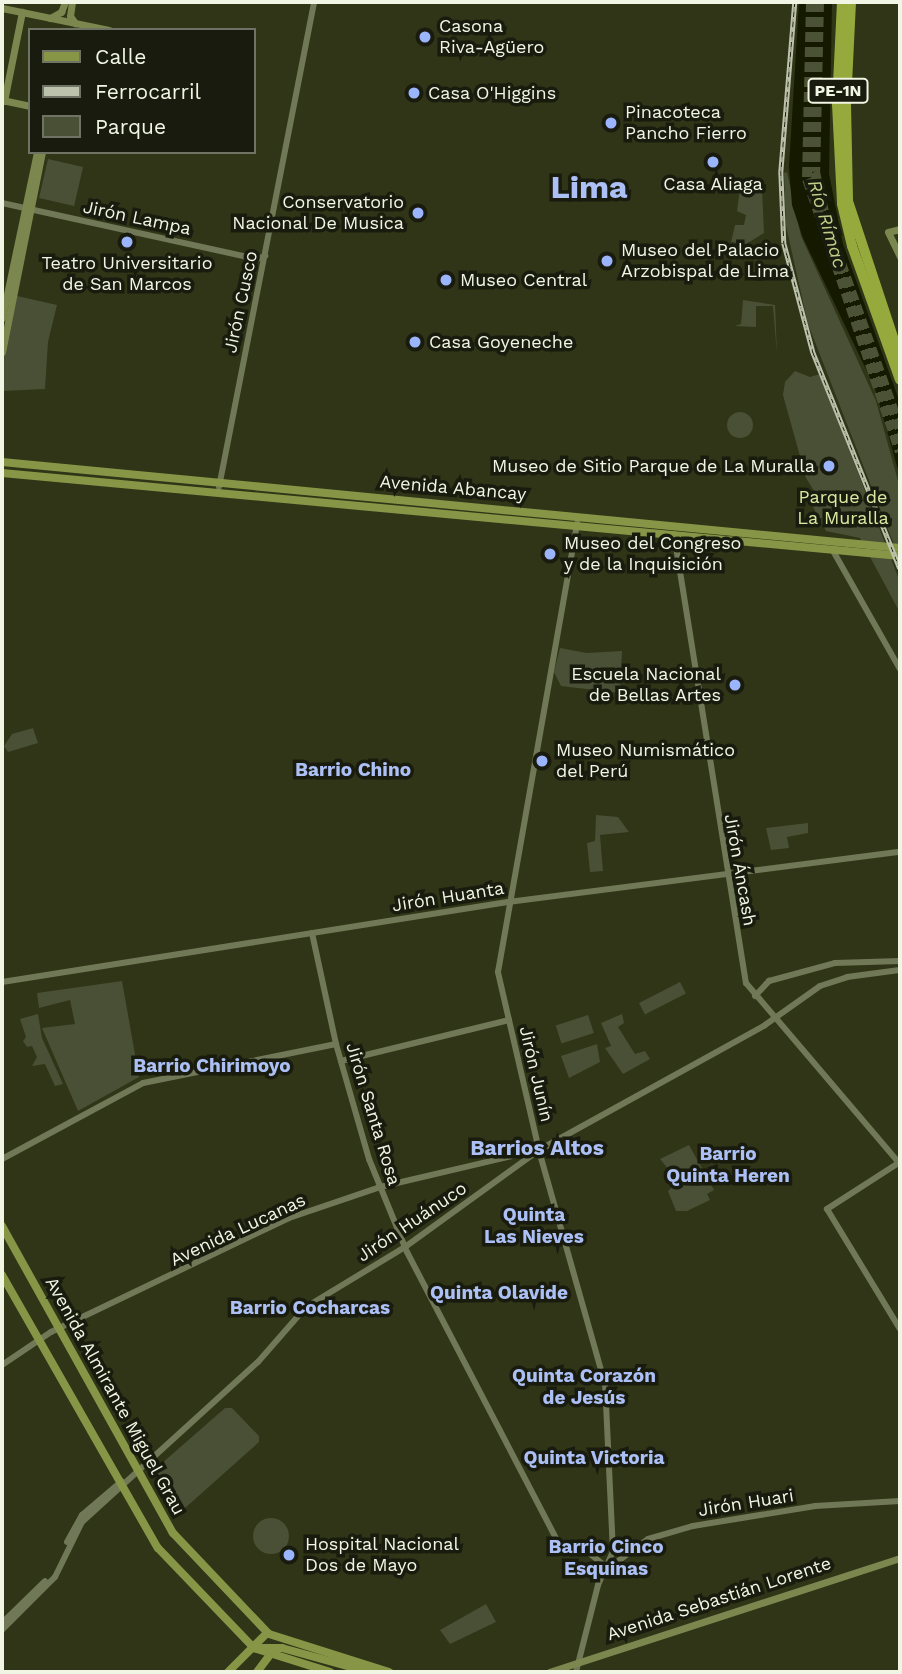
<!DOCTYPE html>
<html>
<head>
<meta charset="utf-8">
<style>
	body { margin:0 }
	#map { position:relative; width:902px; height:1674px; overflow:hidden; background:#2f3516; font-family:"Work Sans",sans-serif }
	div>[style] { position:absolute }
	.green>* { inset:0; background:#4a5035; transform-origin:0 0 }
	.round { border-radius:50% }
	.water>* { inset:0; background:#141900 }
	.motorway-tunnel>* { height:10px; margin-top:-5px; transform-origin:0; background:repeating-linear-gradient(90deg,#4c5235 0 10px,transparent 0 15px) }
	.tertiary>* { height:6px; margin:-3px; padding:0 3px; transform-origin:3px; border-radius:3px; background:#707857 }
	.secondary>* { height:7px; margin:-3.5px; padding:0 3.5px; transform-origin:3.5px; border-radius:3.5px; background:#7b874f }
	.primary>* { height:8px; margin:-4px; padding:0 4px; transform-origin:4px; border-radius:4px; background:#879547 }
	.motorway>* { height:10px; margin:-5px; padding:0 5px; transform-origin:5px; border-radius:5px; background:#96a93c }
	.rail>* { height:4.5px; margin-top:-2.25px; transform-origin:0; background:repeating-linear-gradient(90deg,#181b0e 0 5px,#bdc2ac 0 10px); box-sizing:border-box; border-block:2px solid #bdc2ac }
	.dots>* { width:19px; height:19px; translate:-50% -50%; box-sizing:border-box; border:4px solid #181b0e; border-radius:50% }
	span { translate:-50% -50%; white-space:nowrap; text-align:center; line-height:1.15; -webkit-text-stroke:7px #181b0e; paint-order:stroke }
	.shield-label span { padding:2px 5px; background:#181b0e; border:2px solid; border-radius:5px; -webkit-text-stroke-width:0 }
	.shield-label { font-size:16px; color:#f1f6e4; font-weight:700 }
	.poi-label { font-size:18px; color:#f1f6e4 }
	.left { translate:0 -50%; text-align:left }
	.right { translate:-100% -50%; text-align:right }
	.street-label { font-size:18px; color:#f1f6e4 }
	.park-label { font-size:18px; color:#d9e9a1 }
	.water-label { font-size:19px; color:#bfcf88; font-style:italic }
	.neighbourhood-label { font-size:19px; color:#acc0f6; font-weight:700 }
	.quarter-label { font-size:21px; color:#acc0f6; font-weight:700 }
	.town-label { font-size:32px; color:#acc0f6; font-weight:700 }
	.frame { position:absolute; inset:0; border:4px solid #f1f6e4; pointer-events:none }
	.legend { position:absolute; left:28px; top:28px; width:228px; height:126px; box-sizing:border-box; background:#181b0e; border:2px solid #6f7364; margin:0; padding:9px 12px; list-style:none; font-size:21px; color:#f1f6e4 }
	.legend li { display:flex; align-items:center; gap:14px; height:35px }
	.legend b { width:35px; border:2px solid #6f7364 }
</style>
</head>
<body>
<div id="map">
	<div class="green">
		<div style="left:48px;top:159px;width:36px;height:40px;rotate:13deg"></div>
		<div style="clip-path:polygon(787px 172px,801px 236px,876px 401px,900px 488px,900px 560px,808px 324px,786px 226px,784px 173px)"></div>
		<div style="clip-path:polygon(741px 181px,762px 189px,764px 233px,746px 244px,731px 242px,735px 225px,744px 225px,746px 215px,737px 211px)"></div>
		<div style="clip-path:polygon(17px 296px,57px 305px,48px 342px,45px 389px,2px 391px,2px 367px)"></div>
		<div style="clip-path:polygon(743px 300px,775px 305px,777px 354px,773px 306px,756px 306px,756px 327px,735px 326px,741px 324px)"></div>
		<div style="clip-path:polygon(795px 371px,810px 377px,820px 374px,900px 582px,900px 613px,860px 538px,826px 531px,813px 507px,816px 494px,806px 478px,783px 395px,785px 382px)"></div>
		<div class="round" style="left:727px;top:412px;width:26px;height:26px"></div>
		<div style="clip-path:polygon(560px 648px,587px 653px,622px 651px,620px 693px,561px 686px,554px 672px)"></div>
		<div style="clip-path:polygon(33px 728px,38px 743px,8px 752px,4px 746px,12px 734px)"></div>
		<div style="clip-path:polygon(596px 815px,618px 817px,629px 832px,600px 835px,603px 871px,590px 872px,587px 843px,595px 841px)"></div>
		<div style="clip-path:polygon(808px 823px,808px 833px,787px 837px,789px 848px,771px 850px,766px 828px)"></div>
		<div style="clip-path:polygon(122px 981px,139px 1077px,78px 1111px,42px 1028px,75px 1024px,70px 1000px,39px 1008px,37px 993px)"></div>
		<div style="left:680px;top:982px;width:13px;height:46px;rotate:63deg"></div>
		<div style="clip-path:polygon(38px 1014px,42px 1038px,63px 1084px,55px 1086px,45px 1064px,32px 1066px,37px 1057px,32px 1046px,27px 1047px,23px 1041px,26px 1037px,20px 1019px)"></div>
		<div style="clip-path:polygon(622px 1014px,624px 1023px,618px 1027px,635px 1054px,645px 1051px,650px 1059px,623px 1074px,605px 1048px,611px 1046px,601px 1023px)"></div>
		<div style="left:588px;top:1015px;width:19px;height:34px;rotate:72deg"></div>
		<div style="clip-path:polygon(597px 1044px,600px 1062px,569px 1078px,561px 1056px)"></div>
		<div style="clip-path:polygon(689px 1145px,714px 1190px,707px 1194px,710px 1200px,687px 1211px,676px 1211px,668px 1191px,672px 1187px,669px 1170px,660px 1159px)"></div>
		<div style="clip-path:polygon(225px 1408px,232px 1408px,259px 1436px,259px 1442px,175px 1517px,153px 1471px)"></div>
		<div class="round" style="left:253px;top:1518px;width:36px;height:36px"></div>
		<div style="clip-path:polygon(486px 1604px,496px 1622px,450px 1644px,440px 1630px)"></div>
	</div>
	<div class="water">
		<div style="clip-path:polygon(799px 2px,832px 2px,829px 174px,843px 244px,900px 403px,900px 477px,875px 388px,803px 238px,792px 205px,789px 167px)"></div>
	</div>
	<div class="motorway-tunnel">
		<div style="left:811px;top:2px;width:177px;rotate:91.3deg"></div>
		<div style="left:807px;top:179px;width:288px;rotate:71.2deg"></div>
		<div style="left:819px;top:2px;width:170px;rotate:91.3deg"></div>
		<div style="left:815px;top:172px;width:50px;rotate:77.3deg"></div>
		<div style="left:826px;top:221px;width:221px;rotate:70.4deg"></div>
	</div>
	<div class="tertiary">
		<div style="left:2px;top:203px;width:261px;rotate:12.4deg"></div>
		<div style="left:257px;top:259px;width:9px;rotate:-21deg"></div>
		<div style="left:219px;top:487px;width:494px;rotate:-78.9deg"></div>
		<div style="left:674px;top:534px;width:455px;rotate:80.9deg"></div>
		<div style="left:746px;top:983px;width:238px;rotate:49.6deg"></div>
		<div style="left:832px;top:549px;width:138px;rotate:60.5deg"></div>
		<div style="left:312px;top:933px;width:114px;rotate:77.8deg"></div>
		<div style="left:336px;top:1044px;width:120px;rotate:74deg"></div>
		<div style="left:369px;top:1159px;width:100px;rotate:67.8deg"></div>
		<div style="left:407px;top:1252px;width:329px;rotate:62.5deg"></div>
		<div style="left:559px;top:1544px;width:33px;rotate:18deg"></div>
		<div style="left:590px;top:1554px;width:23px;rotate:38deg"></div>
		<div style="left:2px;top:982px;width:512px;rotate:-8.98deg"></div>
		<div style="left:508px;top:902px;width:395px;rotate:-7.3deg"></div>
		<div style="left:755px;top:996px;width:21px;rotate:-47deg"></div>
		<div style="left:769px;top:981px;width:68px;rotate:-15.3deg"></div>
		<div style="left:835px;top:963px;width:65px;rotate:-1.8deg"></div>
		<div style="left:341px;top:1061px;width:173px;rotate:-13.7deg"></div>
		<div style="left:2px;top:1159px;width:160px;rotate:-28.3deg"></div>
		<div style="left:143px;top:1083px;width:197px;rotate:-11.4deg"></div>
		<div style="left:900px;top:1162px;width:87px;rotate:147.2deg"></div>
		<div style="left:827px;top:1209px;width:140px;rotate:58.7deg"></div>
		<div style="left:2px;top:1365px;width:59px;rotate:-34deg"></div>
		<div style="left:51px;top:1332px;width:264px;rotate:-25.6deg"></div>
		<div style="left:289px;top:1218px;width:96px;rotate:-18.8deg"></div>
		<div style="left:380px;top:1187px;width:158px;rotate:-13.2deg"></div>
		<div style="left:67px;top:1542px;width:31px;rotate:-61deg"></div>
		<div style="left:82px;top:1515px;width:52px;rotate:-40.4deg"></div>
		<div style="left:610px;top:1567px;width:47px;rotate:-36.4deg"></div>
		<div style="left:648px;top:1539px;width:47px;rotate:-16.1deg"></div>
		<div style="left:693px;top:1526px;width:124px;rotate:-9.3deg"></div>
		<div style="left:815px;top:1506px;width:85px;rotate:-3.4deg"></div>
		<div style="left:2px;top:1623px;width:60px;rotate:-44.3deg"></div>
		<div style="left:2px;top:1630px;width:75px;rotate:-45deg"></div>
		<div style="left:55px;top:1577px;width:61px;rotate:-63.9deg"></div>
		<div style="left:82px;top:1522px;width:238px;rotate:-42.3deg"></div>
		<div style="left:258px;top:1362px;width:73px;rotate:-48.9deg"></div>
		<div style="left:306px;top:1307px;width:116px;rotate:-31.2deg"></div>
		<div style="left:405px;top:1247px;width:165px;rotate:-35.9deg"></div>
		<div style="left:539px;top:1150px;width:258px;rotate:-28.9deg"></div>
		<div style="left:765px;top:1025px;width:67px;rotate:-35.3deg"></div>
		<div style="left:820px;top:986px;width:28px;rotate:-18deg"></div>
		<div style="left:847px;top:977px;width:53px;rotate:-7.5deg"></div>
		<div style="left:576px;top:1672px;width:90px;rotate:-75.8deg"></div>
		<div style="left:598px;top:1585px;width:36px;rotate:-66deg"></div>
		<div style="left:613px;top:1552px;width:168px;rotate:-92.7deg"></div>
		<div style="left:605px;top:1384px;width:243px;rotate:-105.8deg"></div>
		<div style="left:539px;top:1150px;width:183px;rotate:-103deg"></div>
		<div style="left:498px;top:972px;width:456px;rotate:-80deg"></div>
	</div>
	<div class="secondary">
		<div style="left:72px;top:2px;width:14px;rotate:98deg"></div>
		<div style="left:70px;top:16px;width:9px;rotate:54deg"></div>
		<div style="left:2px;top:8px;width:109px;rotate:11.6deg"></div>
		<div style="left:50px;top:18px;width:13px;rotate:-29deg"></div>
		<div style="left:61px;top:12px;width:11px;rotate:-68deg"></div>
		<div style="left:2px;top:100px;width:29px;rotate:12deg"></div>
		<div style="left:4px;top:101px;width:91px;rotate:-78.6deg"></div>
		<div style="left:900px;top:229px;width:12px;rotate:166deg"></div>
		<div style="left:888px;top:232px;width:28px;rotate:64deg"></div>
		<div style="left:2px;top:318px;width:170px;rotate:-78.1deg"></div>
		<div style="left:2px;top:352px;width:204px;rotate:-78.7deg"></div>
		<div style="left:549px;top:1672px;width:369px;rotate:-18deg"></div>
	</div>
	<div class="primary">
		<div style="left:2px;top:462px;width:902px;rotate:5.47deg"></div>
		<div style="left:2px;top:473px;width:902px;rotate:5.28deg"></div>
		<div style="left:2px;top:1226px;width:351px;rotate:60.9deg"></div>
		<div style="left:173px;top:1533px;width:139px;rotate:46.5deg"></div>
		<div style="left:269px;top:1634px;width:126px;rotate:17.6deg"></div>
		<div style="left:2px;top:1275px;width:314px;rotate:60.3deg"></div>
		<div style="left:158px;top:1548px;width:139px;rotate:46.2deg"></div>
		<div style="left:254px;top:1648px;width:80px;rotate:17.5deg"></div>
		<div style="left:254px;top:1648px;width:28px"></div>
		<div style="left:282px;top:1648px;width:90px;rotate:15.4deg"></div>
		<div style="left:228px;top:1672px;width:55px;rotate:-45deg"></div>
		<div style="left:257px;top:1672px;width:26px;rotate:-53deg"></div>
	</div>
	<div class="motorway">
		<div style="left:842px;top:2px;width:102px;rotate:92.8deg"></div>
		<div style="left:837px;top:104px;width:100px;rotate:87.1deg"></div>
		<div style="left:842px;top:204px;width:43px;rotate:76.6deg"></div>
		<div style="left:852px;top:246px;width:142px;rotate:70.3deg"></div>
		<div style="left:851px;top:2px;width:102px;rotate:92.8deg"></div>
		<div style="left:846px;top:104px;width:97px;rotate:88.8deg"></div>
		<div style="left:848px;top:201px;width:165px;rotate:71.7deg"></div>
	</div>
	<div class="rail">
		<div style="left:795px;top:2px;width:170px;rotate:94.7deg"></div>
		<div style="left:781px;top:171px;width:72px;rotate:87.6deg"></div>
		<div style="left:784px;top:243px;width:113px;rotate:75.1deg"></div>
		<div style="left:813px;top:352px;width:233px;rotate:68.1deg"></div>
		<div style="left:305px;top:1672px;width:54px"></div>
	</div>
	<div class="dots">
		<div style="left:425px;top:37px;background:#9bb5fd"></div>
		<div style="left:414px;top:93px;background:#9bb5fd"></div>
		<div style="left:611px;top:123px;background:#9bb5fd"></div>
		<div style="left:713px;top:162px;background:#9bb5fd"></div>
		<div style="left:418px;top:213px;background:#9bb5fd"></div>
		<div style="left:127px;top:242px;background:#9bb5fd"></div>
		<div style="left:607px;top:261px;background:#9bb5fd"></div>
		<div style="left:446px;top:280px;background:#9bb5fd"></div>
		<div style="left:415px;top:342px;background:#9bb5fd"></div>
		<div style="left:829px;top:466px;background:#9bb5fd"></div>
		<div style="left:550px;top:554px;background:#9bb5fd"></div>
		<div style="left:735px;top:685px;background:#9bb5fd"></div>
		<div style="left:542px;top:761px;background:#9bb5fd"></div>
		<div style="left:289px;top:1555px;background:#9bb5fd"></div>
	</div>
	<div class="shield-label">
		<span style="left:838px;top:91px">PE-1N</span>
	</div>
	<div class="poi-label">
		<span class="left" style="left:439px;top:37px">Casona<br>Riva-Agüero</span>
		<span class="left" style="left:428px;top:93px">Casa O'Higgins</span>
		<span class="left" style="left:625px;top:123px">Pinacoteca<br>Pancho Fierro</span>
		<span style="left:713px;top:184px">Casa Aliaga</span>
		<span class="right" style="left:404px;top:213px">Conservatorio<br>Nacional De Musica</span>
		<span class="left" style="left:621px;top:261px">Museo del Palacio<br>Arzobispal de Lima</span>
		<span style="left:127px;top:274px">Teatro Universitario<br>de San Marcos</span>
		<span class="left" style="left:460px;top:280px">Museo Central</span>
		<span class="left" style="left:429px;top:342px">Casa Goyeneche</span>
		<span class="right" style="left:815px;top:466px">Museo de Sitio Parque de La Muralla</span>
		<span class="left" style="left:564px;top:554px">Museo del Congreso<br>y de la Inquisición</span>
		<span class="right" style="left:721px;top:685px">Escuela Nacional<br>de Bellas Artes</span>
		<span class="left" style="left:556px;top:761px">Museo Numismático<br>del Perú</span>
		<span class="left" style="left:305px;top:1555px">Hospital Nacional<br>Dos de Mayo</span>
	</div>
	<div class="street-label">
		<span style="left:137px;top:218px;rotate:12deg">Jirón Lampa</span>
		<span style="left:241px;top:302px;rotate:-78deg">Jirón Cusco</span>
		<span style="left:453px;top:488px;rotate:5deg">Avenida Abancay</span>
		<span style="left:740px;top:870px;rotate:80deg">Jirón Áncash</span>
		<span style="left:448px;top:897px;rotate:-9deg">Jirón Huanta</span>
		<span style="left:536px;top:1074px;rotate:77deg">Jirón Junín</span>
		<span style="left:373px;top:1114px;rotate:73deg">Jirón Santa Rosa</span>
		<span style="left:412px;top:1222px;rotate:-34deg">Jirón Huánuco</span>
		<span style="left:238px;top:1230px;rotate:-25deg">Avenida Lucanas</span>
		<span style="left:115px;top:1396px;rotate:61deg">Avenida Almirante Miguel Grau</span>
		<span style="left:746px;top:1503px;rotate:-9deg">Jirón Huari</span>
		<span style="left:719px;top:1599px;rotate:-18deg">Avenida Sebastián Lorente</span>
	</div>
	<div class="park-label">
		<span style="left:843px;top:508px">Parque de<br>La Muralla</span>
	</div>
	<div class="water-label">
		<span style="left:827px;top:224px;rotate:73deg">Río Rímac</span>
	</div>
	<div class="neighbourhood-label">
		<span style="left:353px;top:770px">Barrio Chino</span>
		<span style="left:212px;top:1066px">Barrio Chirimoyo</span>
		<span style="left:728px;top:1165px">Barrio<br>Quinta Heren</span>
		<span style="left:534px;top:1226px">Quinta<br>Las Nieves</span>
		<span style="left:499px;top:1293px">Quinta Olavide</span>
		<span style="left:310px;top:1308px">Barrio Cocharcas</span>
		<span style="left:584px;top:1387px">Quinta Corazón<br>de Jesús</span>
		<span style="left:594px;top:1458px">Quinta Victoria</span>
		<span style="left:606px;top:1558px">Barrio Cinco<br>Esquinas</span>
	</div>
	<div class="quarter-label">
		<span style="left:537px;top:1148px">Barrios Altos</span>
	</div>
	<div class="town-label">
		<span style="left:589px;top:187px">Lima</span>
	</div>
	<div class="frame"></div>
	<ul class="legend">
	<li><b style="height:9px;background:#879547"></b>Calle</li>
	<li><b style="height:9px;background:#bdc2ac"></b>Ferrocarril</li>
	<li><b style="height:19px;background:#4a5035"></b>Parque</li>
	</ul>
</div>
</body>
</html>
